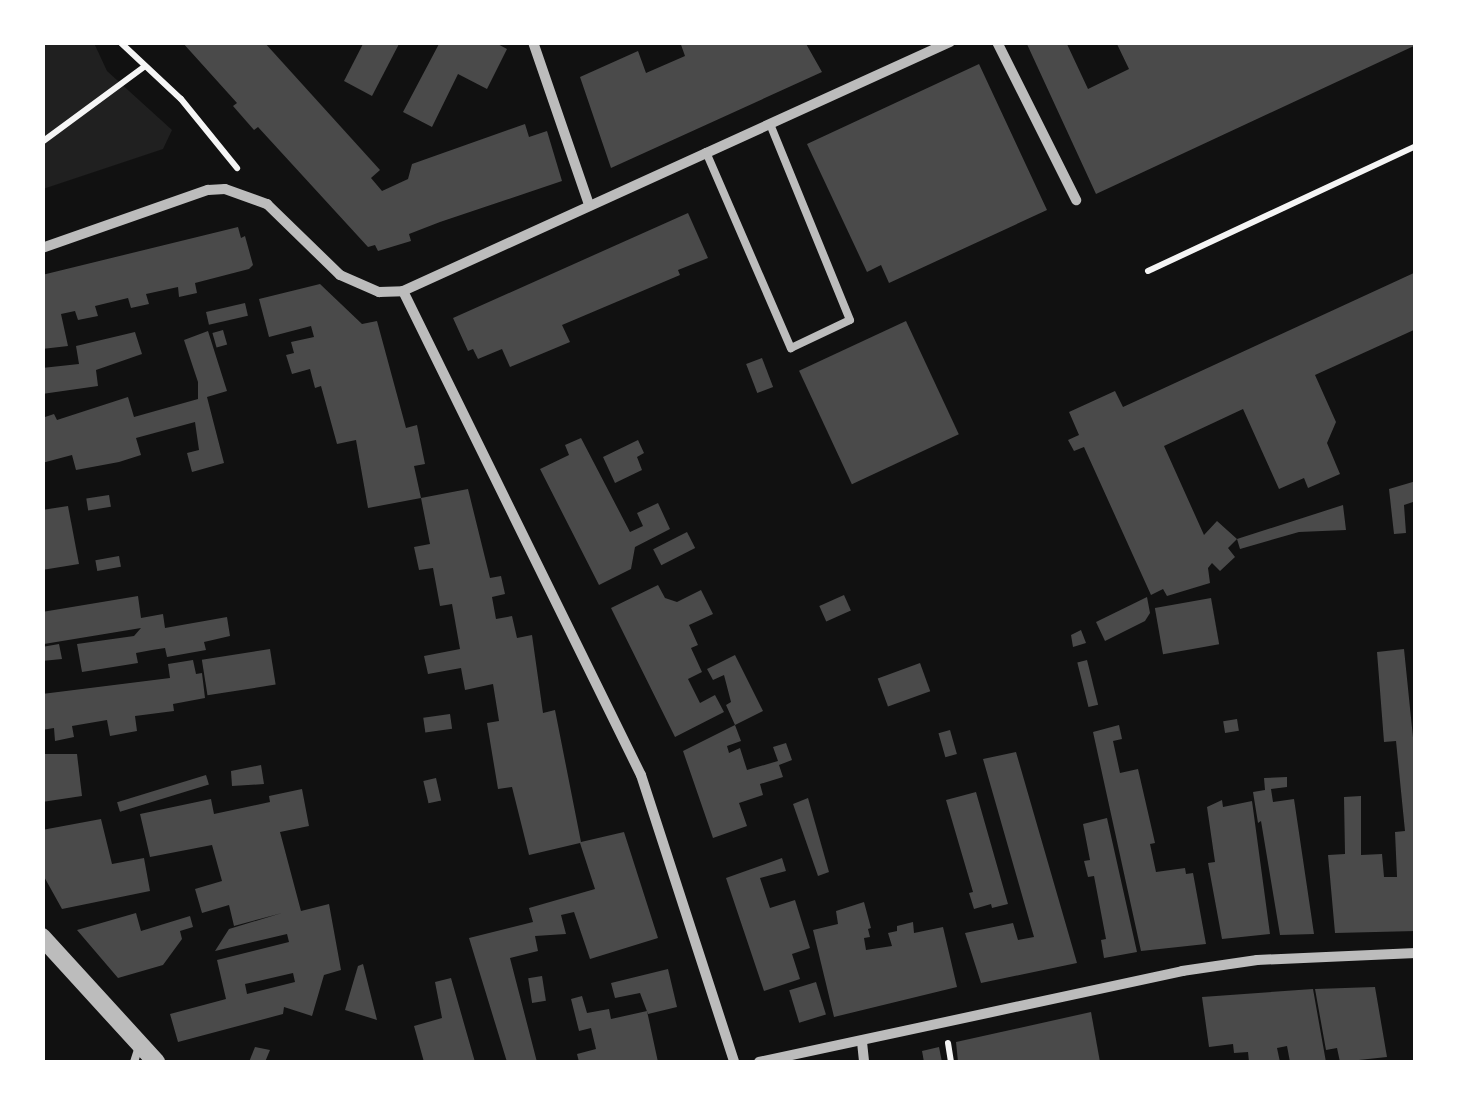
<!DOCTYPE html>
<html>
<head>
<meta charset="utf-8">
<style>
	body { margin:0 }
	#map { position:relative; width:1458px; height:1105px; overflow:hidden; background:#111; font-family:Figtree,sans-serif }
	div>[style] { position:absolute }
	.green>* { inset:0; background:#202020 }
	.building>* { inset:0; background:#4a4a4a; transform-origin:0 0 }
	.path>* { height:6px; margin:-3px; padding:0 3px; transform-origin:3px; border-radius:3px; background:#f5f5f5 }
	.service>* { height:8px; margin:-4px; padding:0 4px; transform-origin:4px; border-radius:4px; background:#bcbcbc }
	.minor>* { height:10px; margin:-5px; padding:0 5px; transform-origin:5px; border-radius:5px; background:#bcbcbc }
	.tertiary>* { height:18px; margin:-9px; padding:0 9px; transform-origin:9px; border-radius:9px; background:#bcbcbc }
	span { translate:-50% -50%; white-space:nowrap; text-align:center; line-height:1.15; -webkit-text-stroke:10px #fff; paint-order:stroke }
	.frame { position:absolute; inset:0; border:45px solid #fff; pointer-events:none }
</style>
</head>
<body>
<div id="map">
	<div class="green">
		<div style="clip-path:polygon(42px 43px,94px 43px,107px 71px,172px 130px,163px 149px,43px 189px)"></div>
	</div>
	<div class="building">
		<div style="clip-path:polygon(182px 42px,264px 42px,380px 170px,371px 178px,382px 191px,408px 179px,412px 164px,525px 124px,529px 137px,547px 131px,562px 181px,440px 222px,409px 234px,411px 241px,378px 251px,375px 245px,368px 247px,258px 127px,254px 130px,233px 106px,237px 103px)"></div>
		<div style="clip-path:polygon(364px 42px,400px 42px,372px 96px,344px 81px)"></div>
		<div style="clip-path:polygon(440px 42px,494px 42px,507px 49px,487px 89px,458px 74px,432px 127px,403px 112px)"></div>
		<div style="clip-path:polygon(680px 42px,805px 42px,822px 72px,611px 168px,580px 77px,638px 51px,646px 73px,685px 56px)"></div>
		<div style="clip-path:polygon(1026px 42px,1066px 42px,1088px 89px,1129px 69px,1116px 42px,1416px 45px,1096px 194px)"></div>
		<div style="clip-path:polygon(979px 64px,1047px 210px,889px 283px,881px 265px,867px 272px,807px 144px)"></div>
		<div style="clip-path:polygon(688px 213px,708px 258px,678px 270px,680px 275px,562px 325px,570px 342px,510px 367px,502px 349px,478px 359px,473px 349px,468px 351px,453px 318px)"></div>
		<div style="clip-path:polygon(238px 227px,241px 238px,245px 236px,253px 265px,249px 269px,195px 283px,197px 293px,179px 297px,178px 287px,146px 294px,149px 304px,131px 308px,128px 298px,95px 306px,98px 316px,78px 320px,75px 311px,61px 314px,68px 346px,42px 349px,42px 275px)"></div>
		<div style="clip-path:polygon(1416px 272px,1416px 329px,1315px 375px,1336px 422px,1327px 443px,1340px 474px,1308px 488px,1304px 478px,1279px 489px,1243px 409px,1164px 446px,1204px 535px,1217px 521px,1237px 539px,1228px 548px,1235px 557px,1220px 571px,1212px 563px,1208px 568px,1210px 583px,1167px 596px,1163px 589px,1151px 595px,1084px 447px,1074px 451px,1068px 440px,1079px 435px,1069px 412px,1115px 391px,1123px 407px)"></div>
		<div style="clip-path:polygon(320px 284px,362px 324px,377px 321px,406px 428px,417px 425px,425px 464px,414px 466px,421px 498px,468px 489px,490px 578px,501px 576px,505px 594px,492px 597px,496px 619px,512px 616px,517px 638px,532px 635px,543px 713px,555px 710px,581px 842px,624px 832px,658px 938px,590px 959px,574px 912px,561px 915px,566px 934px,535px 936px,538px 951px,510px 958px,537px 1062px,507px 1062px,469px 938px,533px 922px,529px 908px,595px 889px,580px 843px,529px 855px,512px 787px,498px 789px,487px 723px,499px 721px,493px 684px,465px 690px,461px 668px,428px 674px,424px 656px,460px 649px,452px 604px,440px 606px,433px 568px,419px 570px,414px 547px,430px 544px,421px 498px,368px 508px,356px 440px,337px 444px,321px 386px,315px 388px,310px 369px,292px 374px,286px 355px,294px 353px,291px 342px,314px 337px,311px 326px,269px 337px,259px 299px)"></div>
		<div style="left:245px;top:303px;width:13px;height:40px;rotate:77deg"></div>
		<div style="left:906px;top:321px;width:125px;height:118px;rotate:65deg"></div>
		<div style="left:223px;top:330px;width:15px;height:11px;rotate:74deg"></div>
		<div style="clip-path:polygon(208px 331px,227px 391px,207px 397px,224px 463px,192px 472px,187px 453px,199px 450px,195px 422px,136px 438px,141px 455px,119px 462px,76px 470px,72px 455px,42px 463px,42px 418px,54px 414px,57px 420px,128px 397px,134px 417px,198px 399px,198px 382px,184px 340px)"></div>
		<div style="clip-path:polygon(135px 332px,142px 354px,96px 370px,98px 386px,42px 394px,42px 368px,79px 364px,76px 346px)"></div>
		<div style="left:762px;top:358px;width:31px;height:17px;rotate:69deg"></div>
		<div style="clip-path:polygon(581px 438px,630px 532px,643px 526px,637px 513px,658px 503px,670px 529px,635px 547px,631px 569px,599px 585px,540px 469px,569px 455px,565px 445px)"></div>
		<div style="clip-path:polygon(638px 440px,644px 453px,637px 457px,642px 470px,615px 483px,603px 457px)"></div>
		<div style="clip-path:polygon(1416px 481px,1416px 501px,1404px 505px,1406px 533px,1394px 534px,1389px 489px)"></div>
		<div style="left:109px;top:495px;width:12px;height:23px;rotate:81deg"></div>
		<div style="clip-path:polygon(1343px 505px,1346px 530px,1299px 532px,1240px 549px,1237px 539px)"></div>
		<div style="clip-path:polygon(68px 506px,79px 564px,42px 570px,42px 510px)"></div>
		<div style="left:687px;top:532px;width:18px;height:38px;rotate:63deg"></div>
		<div style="left:119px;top:556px;width:11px;height:24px;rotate:80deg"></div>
		<div style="clip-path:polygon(658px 585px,665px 598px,677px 602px,701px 590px,713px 614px,689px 625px,698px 645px,691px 648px,702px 672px,688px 679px,700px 703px,715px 695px,724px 712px,675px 737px,611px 608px)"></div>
		<div style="left:844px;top:595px;width:17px;height:27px;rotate:66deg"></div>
		<div style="clip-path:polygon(138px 596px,141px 618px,163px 614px,165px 628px,227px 617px,230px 636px,204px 642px,206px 650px,167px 657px,165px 648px,152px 650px,136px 653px,138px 663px,82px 672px,77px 644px,134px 636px,141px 628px,44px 644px,42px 612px)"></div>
		<div style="clip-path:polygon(1147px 597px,1150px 613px,1145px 621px,1105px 641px,1096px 622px)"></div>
		<div style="left:1211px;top:598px;width:47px;height:57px;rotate:80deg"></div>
		<div style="clip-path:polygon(1081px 630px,1086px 643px,1073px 647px,1071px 635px)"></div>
		<div style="clip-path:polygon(59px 644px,62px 659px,42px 661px,42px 647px)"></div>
		<div style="left:270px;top:649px;width:36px;height:69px;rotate:81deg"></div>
		<div style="clip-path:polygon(1404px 649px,1416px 767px,1416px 931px,1335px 933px,1328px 855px,1345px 854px,1344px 797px,1361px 796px,1361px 855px,1382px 854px,1384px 877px,1397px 877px,1395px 832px,1405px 831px,1396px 741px,1384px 742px,1377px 652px)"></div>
		<div style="clip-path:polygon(735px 655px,763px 711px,735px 725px,726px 705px,731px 702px,724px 675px,713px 680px,707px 669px)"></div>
		<div style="clip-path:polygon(193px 660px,196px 674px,202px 673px,205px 698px,173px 704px,174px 711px,135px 716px,137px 731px,110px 736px,107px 720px,72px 726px,74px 737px,55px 741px,54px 728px,42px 730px,42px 694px,170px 678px,168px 664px)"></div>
		<div style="left:1087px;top:660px;width:46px;height:10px;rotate:76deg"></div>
		<div style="left:920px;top:663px;width:30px;height:45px;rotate:70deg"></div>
		<div style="left:450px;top:714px;width:15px;height:27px;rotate:82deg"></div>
		<div style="left:1237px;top:719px;width:12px;height:14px;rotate:81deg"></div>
		<div style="clip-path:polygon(735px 725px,741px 741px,727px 746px,729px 753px,740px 748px,747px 770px,778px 761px,773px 747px,786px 743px,792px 760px,779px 765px,783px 777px,760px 784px,763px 795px,739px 803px,747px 826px,713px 838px,683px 751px)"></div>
		<div style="clip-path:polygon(1119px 725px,1122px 739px,1113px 741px,1120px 773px,1138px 769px,1155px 843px,1150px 844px,1156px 872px,1185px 868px,1186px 874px,1193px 873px,1206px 944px,1141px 951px,1093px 732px)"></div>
		<div style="left:950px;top:730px;width:25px;height:12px;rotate:74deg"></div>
		<div style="clip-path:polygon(1016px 752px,1077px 963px,981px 983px,965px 933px,1013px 923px,1018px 940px,1034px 937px,983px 759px)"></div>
		<div style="clip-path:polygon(42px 754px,77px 754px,82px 796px,42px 802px)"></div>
		<div style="clip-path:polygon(261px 765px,264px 784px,232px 786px,231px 771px)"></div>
		<div style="left:206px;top:775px;width:10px;height:93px;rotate:73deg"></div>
		<div style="clip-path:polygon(1287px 777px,1287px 787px,1271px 789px,1273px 802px,1294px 799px,1314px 934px,1280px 935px,1261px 821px,1258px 823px,1253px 792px,1265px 790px,1264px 778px)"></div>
		<div style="left:436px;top:778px;width:23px;height:13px;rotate:77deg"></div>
		<div style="clip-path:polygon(evenodd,302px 789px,309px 826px,280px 832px,301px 911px,329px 904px,341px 970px,324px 975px,312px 1016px,284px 1007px,283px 1014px,178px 1042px,170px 1014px,226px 999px,217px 960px,289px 942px,287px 934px,215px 951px,229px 929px,282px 913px,234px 926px,229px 905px,202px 913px,195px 889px,222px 881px,212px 845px,150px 857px,140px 814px,211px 799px,214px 814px,270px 802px,269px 796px,302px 789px,293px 973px,295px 982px,247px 994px,245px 984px,293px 973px)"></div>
		<div style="clip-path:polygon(976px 792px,1008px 904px,992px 908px,991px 904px,974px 909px,969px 893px,973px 892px,946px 800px)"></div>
		<div style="clip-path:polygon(808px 798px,829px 872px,818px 876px,793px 804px)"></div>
		<div style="clip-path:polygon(1222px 800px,1223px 807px,1252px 801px,1270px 934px,1222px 939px,1208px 863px,1215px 862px,1207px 807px)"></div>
		<div style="clip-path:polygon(1107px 818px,1137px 952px,1104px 958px,1101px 940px,1106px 939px,1094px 876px,1088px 877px,1084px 861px,1090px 860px,1083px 824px)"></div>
		<div style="clip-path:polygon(101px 819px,112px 864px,144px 858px,150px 891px,62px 909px,42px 873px,42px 830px)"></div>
		<div style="clip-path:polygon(782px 858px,786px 871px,760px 878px,770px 908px,795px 900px,810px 948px,792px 954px,800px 979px,764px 991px,726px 878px)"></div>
		<div style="clip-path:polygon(864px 902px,871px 928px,868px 929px,870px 937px,864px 938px,866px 950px,892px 946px,888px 933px,897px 931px,897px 926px,913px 922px,914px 933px,943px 927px,957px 987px,834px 1017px,813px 930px,838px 924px,836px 911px)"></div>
		<div style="clip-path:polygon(136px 913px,141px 931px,190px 916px,193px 927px,180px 931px,182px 939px,163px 965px,118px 978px,77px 930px)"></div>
		<div style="clip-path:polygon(363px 964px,377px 1020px,345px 1010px,358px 966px)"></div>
		<div style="clip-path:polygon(668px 969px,677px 1007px,648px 1014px,640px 993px,615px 998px,611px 983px)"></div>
		<div style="left:542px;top:976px;width:25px;height:14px;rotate:81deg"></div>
		<div style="clip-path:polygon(451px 978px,475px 1062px,424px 1062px,414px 1026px,442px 1018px,435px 982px)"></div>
		<div style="left:816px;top:982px;width:34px;height:28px;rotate:73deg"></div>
		<div style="clip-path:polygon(1375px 987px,1387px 1057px,1340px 1062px,1337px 1048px,1326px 1050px,1315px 989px)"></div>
		<div style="clip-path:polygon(1313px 989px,1326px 1062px,1290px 1062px,1287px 1046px,1277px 1048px,1280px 1062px,1249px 1062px,1248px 1052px,1234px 1053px,1233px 1044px,1209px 1047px,1202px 997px)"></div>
		<div style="clip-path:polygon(582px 996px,587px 1013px,609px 1009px,611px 1019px,647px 1011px,658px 1062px,579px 1062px,577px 1054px,596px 1049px,591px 1028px,579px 1031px,571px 999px)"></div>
		<div style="clip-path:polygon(1091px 1012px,1100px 1062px,958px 1062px,956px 1042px)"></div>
		<div style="clip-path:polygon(255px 1047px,270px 1050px,265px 1062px,249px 1062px)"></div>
		<div style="clip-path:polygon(939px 1047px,942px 1062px,924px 1062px,922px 1051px)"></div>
	</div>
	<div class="path">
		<div style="left:120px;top:42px;width:83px;rotate:43.1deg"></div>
		<div style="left:181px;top:99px;width:89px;rotate:50.9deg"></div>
		<div style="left:42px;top:142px;width:128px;rotate:-36.4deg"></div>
		<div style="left:1148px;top:271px;width:296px;rotate:-25deg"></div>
		<div style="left:948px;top:1043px;width:19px;rotate:81deg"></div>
	</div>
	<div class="service">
		<div style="left:706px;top:152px;width:214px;rotate:66.6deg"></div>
		<div style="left:791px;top:348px;width:65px;rotate:-25.4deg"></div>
		<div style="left:850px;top:320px;width:212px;rotate:-112.2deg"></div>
		<div style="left:134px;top:1062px;width:16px;rotate:-72deg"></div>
	</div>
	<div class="minor">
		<div style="left:533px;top:42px;width:172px;rotate:71deg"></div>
		<div style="left:997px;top:42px;width:177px;rotate:63.4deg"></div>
		<div style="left:42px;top:248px;width:176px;rotate:-19.3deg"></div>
		<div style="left:208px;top:190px;width:17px;rotate:-3deg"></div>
		<div style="left:225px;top:189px;width:45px;rotate:19.7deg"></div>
		<div style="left:267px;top:204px;width:102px;rotate:44.2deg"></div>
		<div style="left:340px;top:275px;width:43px;rotate:23.6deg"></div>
		<div style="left:379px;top:292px;width:24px;rotate:-2deg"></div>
		<div style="left:403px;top:291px;width:601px;rotate:-24.48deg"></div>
		<div style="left:403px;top:291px;width:539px;rotate:63.82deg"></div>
		<div style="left:641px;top:775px;width:302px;rotate:72deg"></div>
		<div style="left:862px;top:1042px;width:20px;rotate:84deg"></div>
		<div style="left:759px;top:1062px;width:433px;rotate:-12.1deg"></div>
		<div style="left:1182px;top:971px;width:76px;rotate:-8.3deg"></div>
		<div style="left:1257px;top:960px;width:159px;rotate:-2.5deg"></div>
	</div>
	<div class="tertiary">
		<div style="left:42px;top:937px;width:169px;rotate:47.6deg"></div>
	</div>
	<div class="frame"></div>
</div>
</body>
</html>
